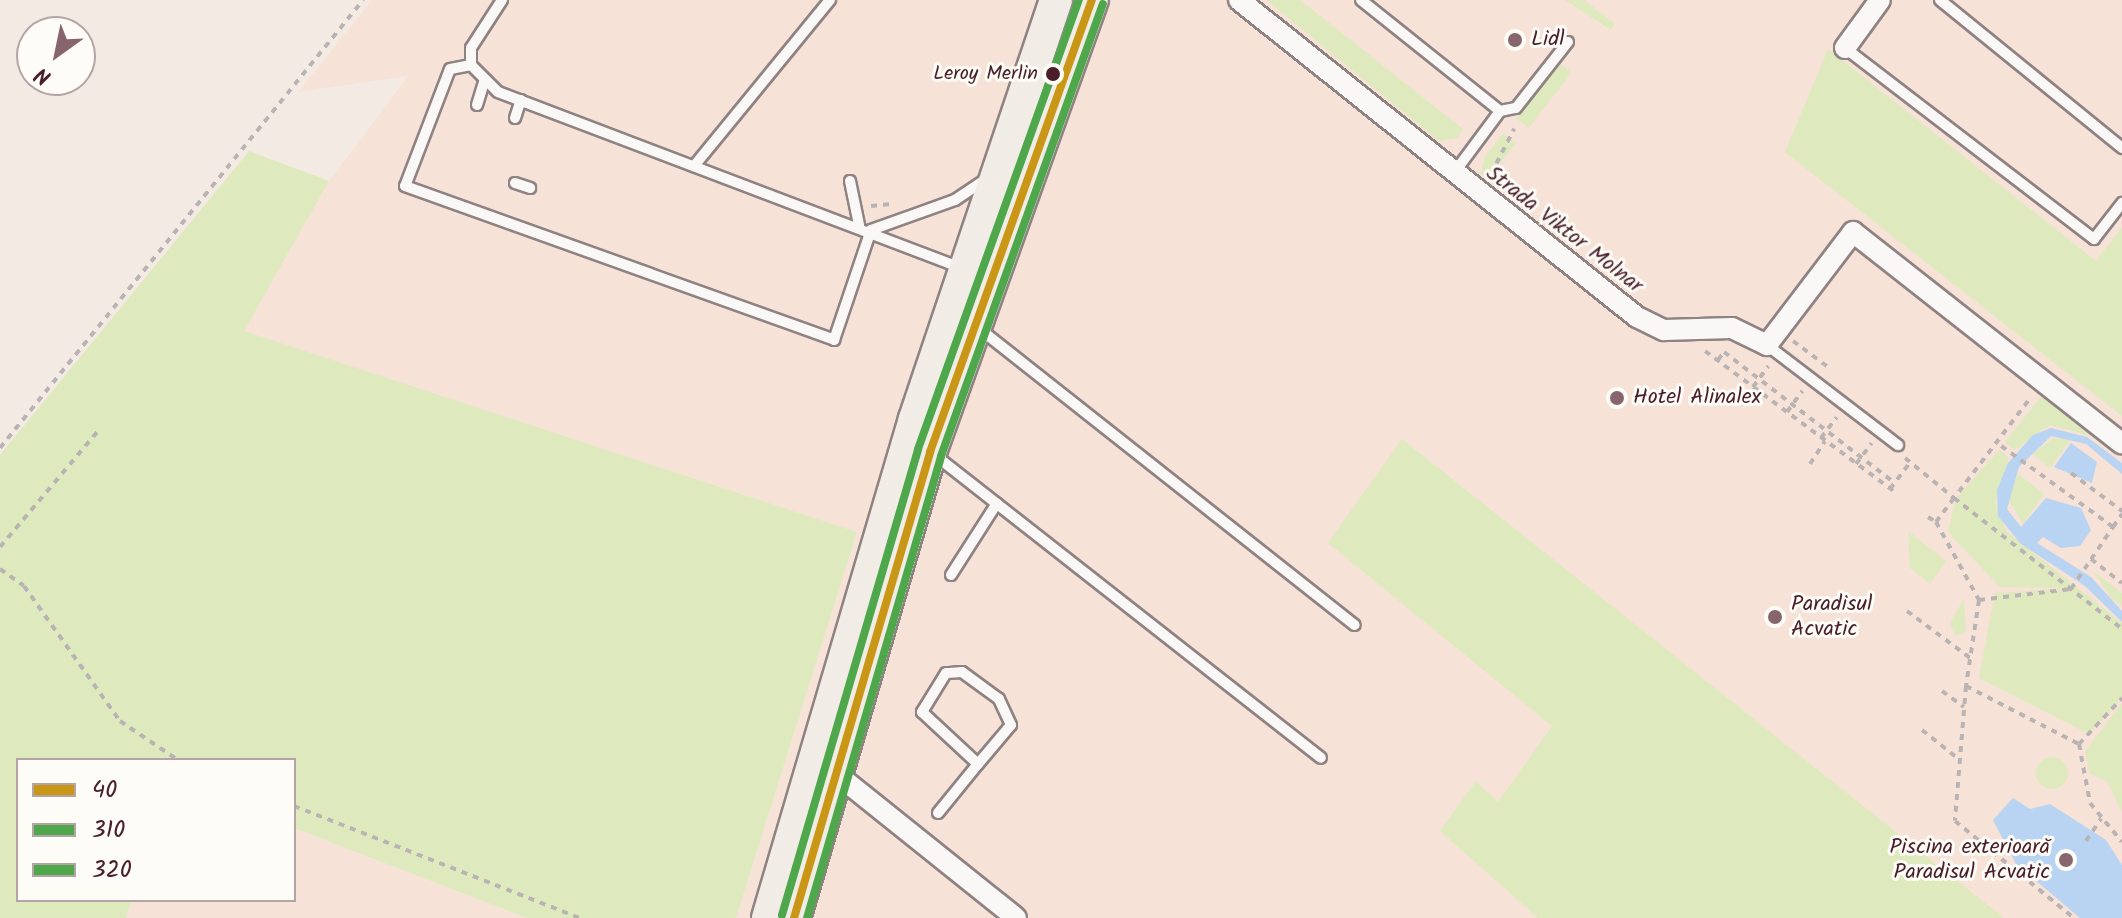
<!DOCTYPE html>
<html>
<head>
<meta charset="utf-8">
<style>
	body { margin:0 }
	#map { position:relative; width:2122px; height:918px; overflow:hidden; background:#f4eae4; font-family:Kalam,sans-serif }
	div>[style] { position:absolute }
	.built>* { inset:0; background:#f6e2d7 }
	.green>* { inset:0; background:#dfe9be; transform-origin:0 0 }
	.round { border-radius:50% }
	.water>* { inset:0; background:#b8d4f2 }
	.path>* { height:4px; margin-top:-2px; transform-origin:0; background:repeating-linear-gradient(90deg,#b9b4b3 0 6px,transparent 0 12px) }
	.roads { filter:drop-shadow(2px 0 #8f8282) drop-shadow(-2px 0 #8f8282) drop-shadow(0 2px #8f8282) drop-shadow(0 -2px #8f8282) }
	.service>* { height:10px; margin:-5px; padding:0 5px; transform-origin:5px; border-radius:5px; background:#faf8f6 }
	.minor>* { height:20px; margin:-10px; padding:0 10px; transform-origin:10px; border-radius:10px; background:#faf8f6 }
	.primary>* { height:32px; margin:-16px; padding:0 16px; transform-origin:16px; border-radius:16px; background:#f1ece5 }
	.bus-1>* { height:8px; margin:-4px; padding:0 4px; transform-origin:4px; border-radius:4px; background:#c99616 }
	.bus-2>* { height:8px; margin:-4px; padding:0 4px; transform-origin:4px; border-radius:4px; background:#4ea74b }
	.bus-3>* { height:8px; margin:-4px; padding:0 4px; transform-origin:4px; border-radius:4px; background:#4ea74b }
	.dots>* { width:22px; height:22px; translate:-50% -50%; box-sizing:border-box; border:4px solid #fdfcf7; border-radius:50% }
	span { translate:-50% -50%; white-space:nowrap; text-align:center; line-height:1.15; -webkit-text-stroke:6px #fdfcf7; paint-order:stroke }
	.bus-label { font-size:20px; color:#4a1f2b }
	.right { translate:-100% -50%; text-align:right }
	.poi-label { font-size:22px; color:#4a1f2b }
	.left { translate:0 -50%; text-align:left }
	.street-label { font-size:22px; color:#4a1f2b }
	.legend { position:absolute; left:16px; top:758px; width:280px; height:144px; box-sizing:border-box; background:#fdfcf7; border:2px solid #b5a4a5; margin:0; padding:10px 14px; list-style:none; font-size:24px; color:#4a1f2b }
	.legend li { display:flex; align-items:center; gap:16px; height:40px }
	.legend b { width:40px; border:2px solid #b5a4a5 }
	.north { position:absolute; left:16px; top:16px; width:80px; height:80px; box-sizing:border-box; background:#fdfcf7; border:2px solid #b5a4a5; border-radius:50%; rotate:213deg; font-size:22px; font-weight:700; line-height:32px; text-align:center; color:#4a1f2b }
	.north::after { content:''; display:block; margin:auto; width:28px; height:36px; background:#86666c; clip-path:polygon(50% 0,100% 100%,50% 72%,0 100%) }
</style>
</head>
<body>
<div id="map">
	<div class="built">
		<div style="clip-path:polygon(372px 0,2122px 0,2122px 918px,736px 918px,857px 532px,243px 331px,329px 181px,408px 76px,298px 92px)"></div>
		<div style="clip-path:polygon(294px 828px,527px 918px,126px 918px,132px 900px,294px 900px)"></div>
	</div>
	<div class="green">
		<div style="clip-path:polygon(1266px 0,1300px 0,1463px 129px,1457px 138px,1439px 141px)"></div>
		<div style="clip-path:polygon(1565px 0,1584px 0,1615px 24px,1611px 30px)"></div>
		<div style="clip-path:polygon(1828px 49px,2096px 261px,2122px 227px,2122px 416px,1785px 152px)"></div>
		<div style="left:1559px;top:63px;width:16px;height:70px;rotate:38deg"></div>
		<div style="clip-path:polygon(1503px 133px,1516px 143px,1488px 179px,1481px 173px,1485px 157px)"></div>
		<div style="clip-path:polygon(249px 151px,329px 181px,244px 331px,857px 532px,736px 918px,527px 918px,294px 828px,294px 760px,18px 760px,18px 900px,132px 900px,126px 918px,0 918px,0 455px)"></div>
		<div style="clip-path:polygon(2044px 393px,2100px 438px,2049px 425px,2015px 450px,2005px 442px)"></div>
		<div style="clip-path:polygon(2053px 438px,2070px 440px,2050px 468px,2033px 454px)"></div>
		<div style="clip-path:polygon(1402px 439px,2004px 918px,1538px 918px,1440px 831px,1476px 781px,1498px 802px,1552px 726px,1328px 543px)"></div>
		<div style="clip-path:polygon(1999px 450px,2009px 458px,1995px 502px,2007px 532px,2122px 623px,2122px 698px,2089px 734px,1979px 678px,1995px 593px,2070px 588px,2000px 587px,1948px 532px,1956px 499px)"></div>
		<div style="clip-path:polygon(2018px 474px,2044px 494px,2023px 524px,2008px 499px)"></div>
		<div style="clip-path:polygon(1908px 531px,1946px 561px,1930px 584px,1910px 568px)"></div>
		<div style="clip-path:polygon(2093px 571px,2122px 593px,2122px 606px,2112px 599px)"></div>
		<div style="clip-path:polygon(1964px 599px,1966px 631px,1955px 636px,1950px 623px)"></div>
		<div style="clip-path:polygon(2122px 703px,2122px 812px,2107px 781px,2090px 774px,2085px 751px)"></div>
		<div class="round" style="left:2036px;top:757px;width:32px;height:32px"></div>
	</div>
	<div class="water">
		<div style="clip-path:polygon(2051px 428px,2087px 437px,2122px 463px,2122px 474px,2086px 444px,2051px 436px,2019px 467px,2007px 509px,2021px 527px,2046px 498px,2081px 508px,2091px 530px,2080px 546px,2061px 548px,2043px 537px,2037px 543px,2091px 577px,2122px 611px,2122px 622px,2085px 586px,2021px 544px,1998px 516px,1997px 490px,2008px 463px,2033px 435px)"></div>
		<div style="clip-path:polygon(2071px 443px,2097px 462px,2092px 483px,2054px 467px)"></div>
		<div style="clip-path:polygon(2013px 798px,2030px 809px,2050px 804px,2106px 840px,2122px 865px,2122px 918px,2080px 918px,2016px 864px,1993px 820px)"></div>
	</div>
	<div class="path">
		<div style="left:1491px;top:174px;width:51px;rotate:-62.9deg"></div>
		<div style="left:871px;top:206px;width:20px;rotate:-6deg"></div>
		<div style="left:1793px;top:341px;width:44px;rotate:36.6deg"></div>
		<div style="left:1705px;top:351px;width:238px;rotate:36.6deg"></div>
		<div style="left:1718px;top:360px;width:10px;rotate:-53deg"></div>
		<div style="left:1724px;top:352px;width:215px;rotate:37.5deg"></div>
		<div style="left:1753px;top:387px;width:26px;rotate:-54deg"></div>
		<div style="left:2028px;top:401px;width:122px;rotate:127.3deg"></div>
		<div style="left:1954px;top:498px;width:213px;rotate:37.9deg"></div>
		<div style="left:1787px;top:412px;width:26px;rotate:-54deg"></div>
		<div style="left:1821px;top:438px;width:26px;rotate:-53deg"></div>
		<div style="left:0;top:448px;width:577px;rotate:-50.98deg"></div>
		<div style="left:1905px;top:458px;width:63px;rotate:39.2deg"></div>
		<div style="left:1954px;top:498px;width:30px;rotate:127deg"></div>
		<div style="left:1936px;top:522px;width:89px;rotate:61.1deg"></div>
		<div style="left:1979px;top:600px;width:87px;rotate:98.6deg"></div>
		<div style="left:1966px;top:686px;width:127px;rotate:27.2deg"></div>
		<div style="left:2079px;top:744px;width:60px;rotate:79.4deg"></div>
		<div style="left:2090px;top:803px;width:50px;rotate:50.6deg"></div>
		<div style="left:1810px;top:464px;width:27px;rotate:-57deg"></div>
		<div style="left:1856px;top:464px;width:26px;rotate:-53deg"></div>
		<div style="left:2071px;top:473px;width:64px;rotate:36.7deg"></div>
		<div style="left:1890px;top:489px;width:31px;rotate:-53deg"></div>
		<div style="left:1928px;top:517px;width:9px;rotate:32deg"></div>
		<div style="left:2113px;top:527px;width:16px;rotate:-55deg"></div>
		<div style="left:0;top:547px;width:152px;rotate:-49.8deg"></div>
		<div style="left:2091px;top:559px;width:39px;rotate:38deg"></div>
		<div style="left:0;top:569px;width:29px;rotate:35deg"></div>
		<div style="left:24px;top:586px;width:166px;rotate:54.6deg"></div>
		<div style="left:120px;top:721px;width:70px;rotate:33.9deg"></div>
		<div style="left:1979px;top:600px;width:93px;rotate:-6.8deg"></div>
		<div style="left:2071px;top:589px;width:75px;rotate:-55.9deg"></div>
		<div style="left:2113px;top:527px;width:145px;rotate:-144deg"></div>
		<div style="left:1907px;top:611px;width:79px;rotate:36.7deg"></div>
		<div style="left:1966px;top:686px;width:135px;rotate:94.7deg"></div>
		<div style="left:1955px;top:821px;width:154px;rotate:39.2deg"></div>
		<div style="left:1942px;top:691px;width:27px;rotate:36deg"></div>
		<div style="left:1922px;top:730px;width:48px;rotate:38.3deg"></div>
		<div style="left:2079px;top:744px;width:63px;rotate:-46.9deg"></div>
		<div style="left:294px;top:806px;width:307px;rotate:21.4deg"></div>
		<div style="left:2086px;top:841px;width:27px;rotate:-56deg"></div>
	</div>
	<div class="roads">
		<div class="service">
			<div style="left:502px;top:0;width:57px;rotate:122.9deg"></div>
			<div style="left:471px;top:48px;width:17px;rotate:90deg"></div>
			<div style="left:471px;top:65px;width:38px;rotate:45deg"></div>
			<div style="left:498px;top:92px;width:496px;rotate:20.8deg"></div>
			<div style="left:1361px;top:0;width:178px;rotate:38.6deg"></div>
			<div style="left:1940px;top:0;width:235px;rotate:39.1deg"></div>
			<div style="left:1845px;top:48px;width:314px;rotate:37.5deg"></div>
			<div style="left:2094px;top:239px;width:46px;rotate:-52.1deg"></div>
			<div style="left:471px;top:65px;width:21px;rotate:169deg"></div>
			<div style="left:450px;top:69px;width:125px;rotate:111deg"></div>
			<div style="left:405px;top:186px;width:456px;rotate:19.7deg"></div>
			<div style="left:834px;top:340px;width:116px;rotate:-71.4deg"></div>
			<div style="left:477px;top:105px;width:24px;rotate:-73deg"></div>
			<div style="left:515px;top:118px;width:19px;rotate:-72deg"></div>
			<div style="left:694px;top:166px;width:215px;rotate:-50.7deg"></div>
			<div style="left:1454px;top:173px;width:77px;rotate:-53.4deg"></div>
			<div style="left:1500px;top:111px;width:16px;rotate:-11deg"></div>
			<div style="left:1516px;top:108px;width:84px;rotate:-51.8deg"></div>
			<div style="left:850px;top:181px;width:45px;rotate:78.4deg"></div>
			<div style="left:515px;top:183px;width:16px;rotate:18deg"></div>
			<div style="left:871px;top:230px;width:89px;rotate:-19.7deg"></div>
			<div style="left:955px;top:200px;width:37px;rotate:-34deg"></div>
			<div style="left:981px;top:330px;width:476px;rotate:38.3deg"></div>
			<div style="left:1767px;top:345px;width:165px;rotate:37.4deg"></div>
			<div style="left:936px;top:456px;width:489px;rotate:38.1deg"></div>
			<div style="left:951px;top:575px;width:85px;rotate:-57.4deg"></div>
			<div style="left:938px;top:813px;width:63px;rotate:-50.8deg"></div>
			<div style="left:978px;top:764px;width:51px;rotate:-49.8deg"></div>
			<div style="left:1011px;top:725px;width:29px;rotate:-115deg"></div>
			<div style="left:999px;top:699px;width:46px;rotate:-143.9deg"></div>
			<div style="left:962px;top:672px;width:16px;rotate:176deg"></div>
			<div style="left:946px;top:673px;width:46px;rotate:121.6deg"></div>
			<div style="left:922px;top:712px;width:76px;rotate:42.9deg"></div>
		</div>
		<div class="minor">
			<div style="left:1239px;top:0;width:509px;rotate:38.54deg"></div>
			<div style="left:1637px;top:317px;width:30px;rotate:26deg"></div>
			<div style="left:1664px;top:330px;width:68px;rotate:-1.7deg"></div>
			<div style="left:1732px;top:328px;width:39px;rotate:26deg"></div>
			<div style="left:1767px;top:345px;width:142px;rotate:-52.7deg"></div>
			<div style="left:1853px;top:232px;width:342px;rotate:38.2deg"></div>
			<div style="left:1845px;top:48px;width:59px;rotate:-53.9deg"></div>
			<div style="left:834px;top:772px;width:233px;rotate:38.7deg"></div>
		</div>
		<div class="primary">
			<div style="left:768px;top:918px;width:520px;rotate:-73.59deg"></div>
			<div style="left:915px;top:419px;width:442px;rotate:-71.4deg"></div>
			<div style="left:794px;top:918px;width:485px;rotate:-73.7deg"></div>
			<div style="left:930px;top:452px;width:480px;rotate:-70.3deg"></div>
		</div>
	</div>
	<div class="bus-1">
		<div style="left:794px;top:918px;width:485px;rotate:-73.7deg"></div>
		<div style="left:930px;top:452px;width:480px;rotate:-70.3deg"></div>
	</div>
	<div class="bus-2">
		<div style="left:807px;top:918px;width:481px;rotate:-73.8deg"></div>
		<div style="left:941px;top:456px;width:480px;rotate:-70.3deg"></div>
	</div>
	<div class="bus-3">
		<div style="left:782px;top:915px;width:485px;rotate:-73.7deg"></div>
		<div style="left:918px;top:449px;width:477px;rotate:-70.3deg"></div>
	</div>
	<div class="dots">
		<div style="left:1515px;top:40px;background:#86666c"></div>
		<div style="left:1053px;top:74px;background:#4a1f2b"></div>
		<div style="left:1617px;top:398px;background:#86666c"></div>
		<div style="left:1775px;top:617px;background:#86666c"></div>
		<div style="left:2066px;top:860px;background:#86666c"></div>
	</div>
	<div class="bus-label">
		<span class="right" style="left:1038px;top:74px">Leroy Merlin</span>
	</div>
	<div class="poi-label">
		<span class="left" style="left:1531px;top:40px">Lidl</span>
		<span class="left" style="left:1633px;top:398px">Hotel Alinalex</span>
		<span class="left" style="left:1791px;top:617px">Paradisul<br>Acvatic</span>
		<span class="right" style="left:2050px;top:860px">Piscina exterioară<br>Paradisul Acvatic</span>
	</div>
	<div class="street-label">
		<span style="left:1564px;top:230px;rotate:38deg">Strada Viktor Molnar</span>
	</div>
	<ul class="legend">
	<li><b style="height:10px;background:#c99616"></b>40</li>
	<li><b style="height:10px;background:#4ea74b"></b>310</li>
	<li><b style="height:10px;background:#4ea74b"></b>320</li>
	</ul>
	<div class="north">N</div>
</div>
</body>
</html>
